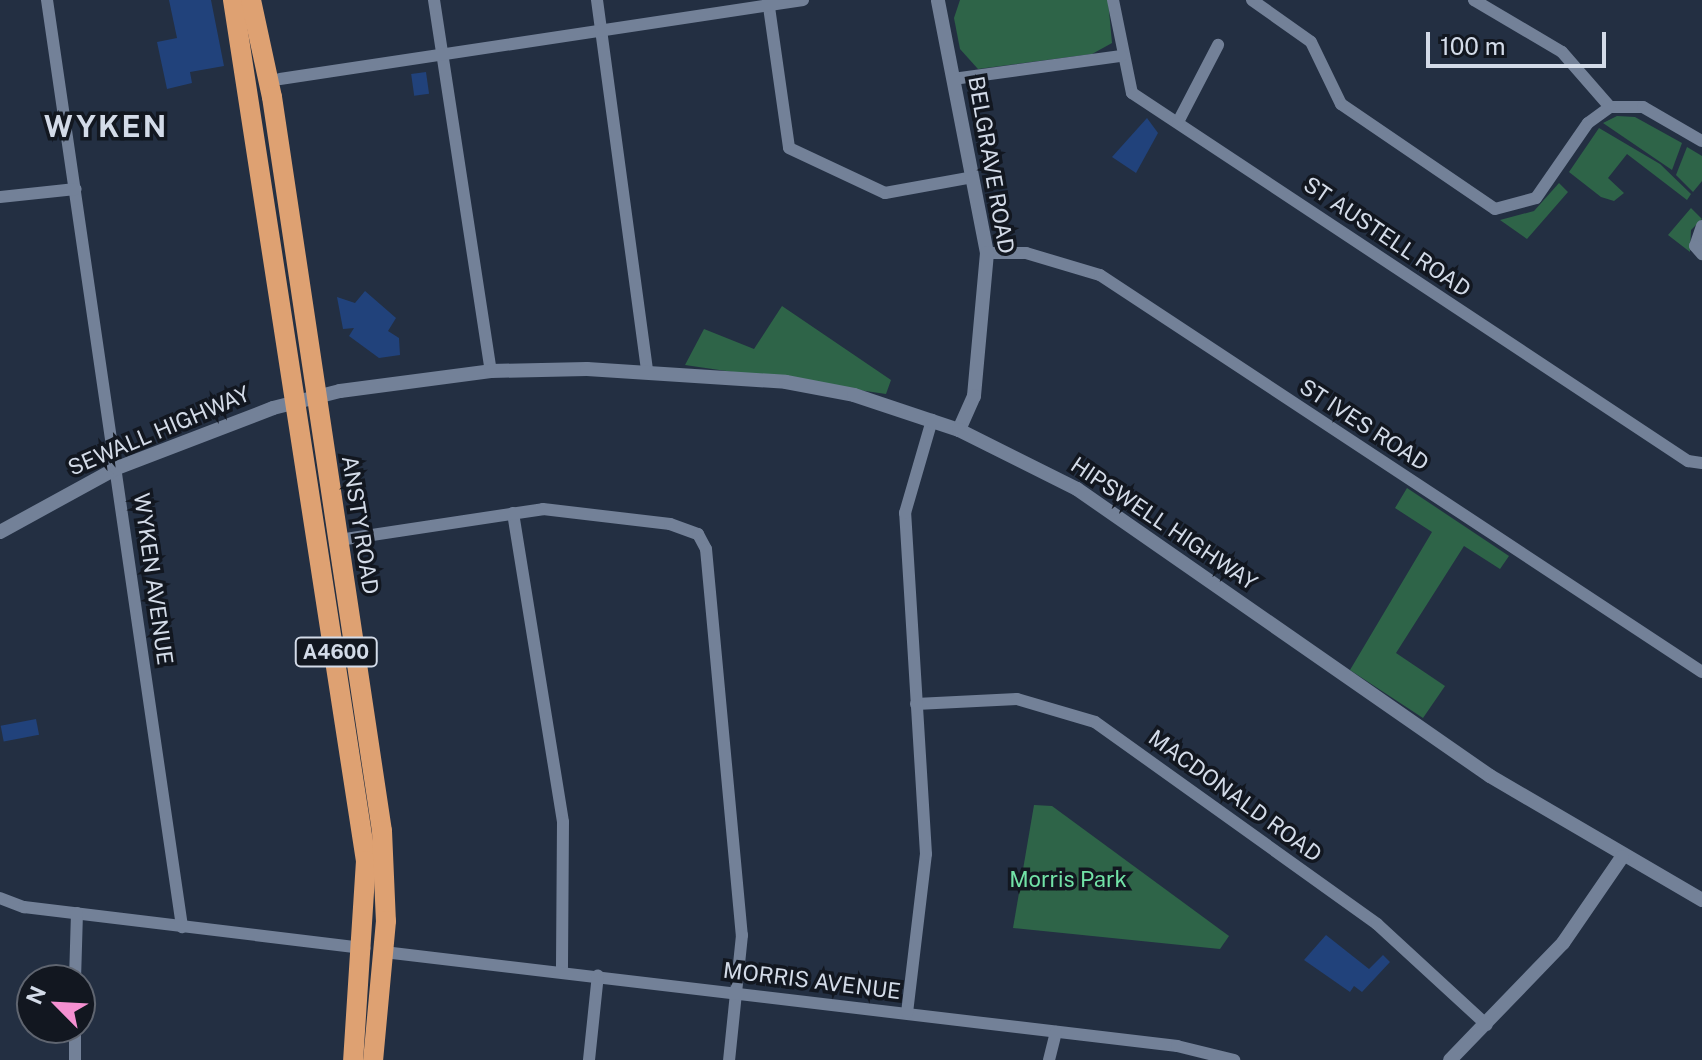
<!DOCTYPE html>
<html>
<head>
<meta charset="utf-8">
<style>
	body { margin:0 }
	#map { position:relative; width:1702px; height:1060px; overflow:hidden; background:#232f42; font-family:"Public Sans",sans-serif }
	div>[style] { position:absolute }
	.green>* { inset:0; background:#2e6448 }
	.building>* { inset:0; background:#21427b; transform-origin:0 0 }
	.minor>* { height:12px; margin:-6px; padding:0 6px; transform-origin:6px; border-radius:6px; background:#738198 }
	.tertiary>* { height:14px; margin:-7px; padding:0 7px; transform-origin:7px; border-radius:7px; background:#738198 }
	.trunk>* { height:20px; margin:-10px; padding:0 10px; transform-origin:10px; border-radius:10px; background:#dea172 }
	span { translate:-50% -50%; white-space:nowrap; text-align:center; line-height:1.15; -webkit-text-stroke:7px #121720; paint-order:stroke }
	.shield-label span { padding:2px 6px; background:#121720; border:2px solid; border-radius:6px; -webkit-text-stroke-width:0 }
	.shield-label { font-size:20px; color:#d3dbe8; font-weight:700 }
	.street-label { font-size:22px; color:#d3dbe8 }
	.park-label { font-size:22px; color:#72e2a7 }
	.district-label { font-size:30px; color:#d3dbe8; font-weight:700; letter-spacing:2px }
	.north { position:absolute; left:16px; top:964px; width:80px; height:80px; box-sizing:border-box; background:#121720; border:2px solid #5f6570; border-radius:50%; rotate:294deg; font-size:22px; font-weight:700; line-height:32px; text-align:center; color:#d3dbe8 }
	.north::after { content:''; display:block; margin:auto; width:28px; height:36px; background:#f590d1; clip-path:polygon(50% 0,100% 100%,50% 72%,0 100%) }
	.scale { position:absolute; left:1426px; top:32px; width:180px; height:36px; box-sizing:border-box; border:4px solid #d3dbe8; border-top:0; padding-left:10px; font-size:24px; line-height:28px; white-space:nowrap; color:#d3dbe8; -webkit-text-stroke:6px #121720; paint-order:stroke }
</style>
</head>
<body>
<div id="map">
	<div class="green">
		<div style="clip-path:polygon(960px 0,1108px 0,1112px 43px,1092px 54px,978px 69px,960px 49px,954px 18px)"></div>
		<div style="clip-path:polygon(1617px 116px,1635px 117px,1682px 143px,1672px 170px,1603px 123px)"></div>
		<div style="clip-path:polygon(1599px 128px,1660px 164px,1691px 194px,1687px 200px,1627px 154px,1608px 178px,1624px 193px,1614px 201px,1601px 197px,1569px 172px)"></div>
		<div style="clip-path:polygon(1687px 147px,1702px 156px,1702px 181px,1693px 192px,1676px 175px)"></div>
		<div style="clip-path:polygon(1559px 183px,1568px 192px,1527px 239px,1500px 220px,1534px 211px)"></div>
		<div style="clip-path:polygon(1691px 208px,1702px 219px,1691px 230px,1690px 252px,1668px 235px)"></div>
		<div style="clip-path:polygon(782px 306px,891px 380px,886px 394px,685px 365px,704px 329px,754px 349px)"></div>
		<div style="clip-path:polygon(1407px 488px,1509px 556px,1500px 569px,1464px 546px,1396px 653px,1445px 686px,1423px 718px,1350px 670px,1432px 532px,1395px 508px)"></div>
		<div style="clip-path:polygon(1034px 805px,1052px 806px,1229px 936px,1220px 949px,1013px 928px)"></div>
	</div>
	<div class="building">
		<div style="clip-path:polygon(169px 0,211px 0,224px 66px,190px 72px,192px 83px,167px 89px,157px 42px,177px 38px)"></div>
		<div style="left:426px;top:72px;width:22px;height:15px;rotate:82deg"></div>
		<div style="clip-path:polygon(1147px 118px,1158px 133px,1136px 173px,1112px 157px)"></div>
		<div style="clip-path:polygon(365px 291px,396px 318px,388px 331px,399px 338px,400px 355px,379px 358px,349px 336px,354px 328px,343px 329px,337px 297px,355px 303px)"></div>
		<div style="left:36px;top:719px;width:16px;height:36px;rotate:79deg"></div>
		<div style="clip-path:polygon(1326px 935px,1369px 969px,1383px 955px,1390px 962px,1362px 992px,1354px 986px,1350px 992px,1304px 960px)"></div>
	</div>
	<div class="minor">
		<div style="left:47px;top:0;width:937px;rotate:81.71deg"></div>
		<div style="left:434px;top:0;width:375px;rotate:81.3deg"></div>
		<div style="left:597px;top:0;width:373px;rotate:82.3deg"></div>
		<div style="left:768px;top:0;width:149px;rotate:81.9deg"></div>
		<div style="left:789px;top:148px;width:106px;rotate:25.1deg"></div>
		<div style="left:885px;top:193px;width:89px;rotate:-10.3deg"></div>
		<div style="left:1113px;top:0;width:95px;rotate:78.5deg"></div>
		<div style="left:1132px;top:93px;width:667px;rotate:33.5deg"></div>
		<div style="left:1688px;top:461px;width:14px;rotate:8deg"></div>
		<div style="left:1252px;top:0;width:72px;rotate:35.4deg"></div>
		<div style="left:1311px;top:42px;width:69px;rotate:64.2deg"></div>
		<div style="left:1341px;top:104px;width:186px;rotate:34.3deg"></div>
		<div style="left:1495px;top:209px;width:42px;rotate:-15deg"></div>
		<div style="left:1536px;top:198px;width:91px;rotate:-55.3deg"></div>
		<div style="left:1588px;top:123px;width:27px;rotate:-36deg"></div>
		<div style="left:1610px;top:107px;width:33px"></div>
		<div style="left:1643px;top:107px;width:68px;rotate:30deg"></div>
		<div style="left:1474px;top:0;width:102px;rotate:30.6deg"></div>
		<div style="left:1562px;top:52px;width:73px;rotate:48.9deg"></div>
		<div style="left:280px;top:79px;width:529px;rotate:-8.59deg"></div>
		<div style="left:953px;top:79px;width:170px;rotate:-7.8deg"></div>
		<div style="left:1178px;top:122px;width:87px;rotate:-62.5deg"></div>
		<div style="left:0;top:197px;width:76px;rotate:-6deg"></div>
		<div style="left:1702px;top:226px;width:21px;rotate:109deg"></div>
		<div style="left:1695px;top:246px;width:11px;rotate:49deg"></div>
		<div style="left:987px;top:253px;width:39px"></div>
		<div style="left:1026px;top:253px;width:77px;rotate:16.6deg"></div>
		<div style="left:1100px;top:275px;width:721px;rotate:33.4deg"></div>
		<div style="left:513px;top:513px;width:313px;rotate:80.8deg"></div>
		<div style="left:563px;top:822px;width:149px;rotate:90.4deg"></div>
		<div style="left:339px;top:540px;width:206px;rotate:-8.6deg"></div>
		<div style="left:543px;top:509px;width:128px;rotate:6.7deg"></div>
		<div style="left:670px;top:524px;width:30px;rotate:20deg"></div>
		<div style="left:698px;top:534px;width:17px;rotate:62deg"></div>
		<div style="left:706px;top:549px;width:388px;rotate:84.7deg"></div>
		<div style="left:742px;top:935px;width:126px;rotate:95.9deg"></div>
		<div style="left:916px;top:704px;width:101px;rotate:-2.8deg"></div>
		<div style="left:1017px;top:699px;width:81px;rotate:16.4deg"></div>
		<div style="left:1095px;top:722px;width:347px;rotate:35.6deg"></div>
		<div style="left:1377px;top:924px;width:149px;rotate:42.6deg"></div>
		<div style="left:0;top:898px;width:26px;rotate:21deg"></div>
		<div style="left:24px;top:907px;width:343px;rotate:6.9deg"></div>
		<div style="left:384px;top:952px;width:799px;rotate:6.76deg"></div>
		<div style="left:1177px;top:1046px;width:59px;rotate:13.8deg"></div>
		<div style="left:75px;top:980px;width:67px;rotate:-88.3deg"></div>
		<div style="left:907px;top:1013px;width:160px;rotate:-83.2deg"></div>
		<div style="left:926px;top:854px;width:342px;rotate:-93.5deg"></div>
		<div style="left:905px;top:513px;width:97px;rotate:-73.8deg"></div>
		<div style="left:75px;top:1060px;width:32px;rotate:-90deg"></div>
		<div style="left:589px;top:1060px;width:85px;rotate:-84deg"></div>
		<div style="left:1049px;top:1060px;width:29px;rotate:-76deg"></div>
	</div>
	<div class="tertiary">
		<div style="left:938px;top:1px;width:257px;rotate:79deg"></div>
		<div style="left:987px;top:253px;width:144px;rotate:95.2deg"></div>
		<div style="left:974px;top:396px;width:37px;rotate:114deg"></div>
		<div style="left:0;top:532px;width:133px;rotate:-28.7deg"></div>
		<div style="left:117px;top:468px;width:167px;rotate:-21deg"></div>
		<div style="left:273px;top:408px;width:69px;rotate:-14.2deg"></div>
		<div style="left:340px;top:391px;width:152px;rotate:-7.5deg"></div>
		<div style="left:491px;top:371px;width:96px;rotate:-1.2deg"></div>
		<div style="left:587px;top:369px;width:199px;rotate:3.7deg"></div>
		<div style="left:786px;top:382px;width:69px;rotate:10.8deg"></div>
		<div style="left:854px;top:395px;width:111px;rotate:18.4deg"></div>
		<div style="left:959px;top:430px;width:132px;rotate:26.6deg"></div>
		<div style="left:1077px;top:489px;width:503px;rotate:34.8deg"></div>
		<div style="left:1490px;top:776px;width:246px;rotate:30.3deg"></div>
		<div style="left:1450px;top:1060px;width:163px;rotate:-46deg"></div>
		<div style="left:1563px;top:943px;width:104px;rotate:-55.5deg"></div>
	</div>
	<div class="trunk">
		<div style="left:233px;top:0;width:871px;rotate:81.22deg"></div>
		<div style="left:366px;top:861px;width:199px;rotate:93.7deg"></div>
		<div style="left:251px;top:0;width:99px;rotate:77.8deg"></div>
		<div style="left:272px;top:97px;width:742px;rotate:81.48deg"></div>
		<div style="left:382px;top:831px;width:90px;rotate:87.5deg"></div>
		<div style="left:386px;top:921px;width:140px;rotate:95.3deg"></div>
	</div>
	<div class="shield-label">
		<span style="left:336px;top:652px">A4600</span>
	</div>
	<div class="street-label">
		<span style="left:991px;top:165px;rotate:80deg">BELGRAVE ROAD</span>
		<span style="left:1387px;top:237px;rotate:34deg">ST AUSTELL ROAD</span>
		<span style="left:1364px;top:425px;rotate:33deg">ST IVES ROAD</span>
		<span style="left:159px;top:431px;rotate:-23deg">SEWALL HIGHWAY</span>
		<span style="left:1164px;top:524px;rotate:34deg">HIPSWELL HIGHWAY</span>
		<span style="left:360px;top:525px;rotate:81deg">ANSTY ROAD</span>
		<span style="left:153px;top:579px;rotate:82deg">WYKEN AVENUE</span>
		<span style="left:1235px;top:796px;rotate:36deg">MACDONALD ROAD</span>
		<span style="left:812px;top:981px;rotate:7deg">MORRIS AVENUE</span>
	</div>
	<div class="park-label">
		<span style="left:1068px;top:880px">Morris Park</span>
	</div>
	<div class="district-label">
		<span style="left:106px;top:126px">WYKEN</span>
	</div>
	<div class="north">N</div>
	<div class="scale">100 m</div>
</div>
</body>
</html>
